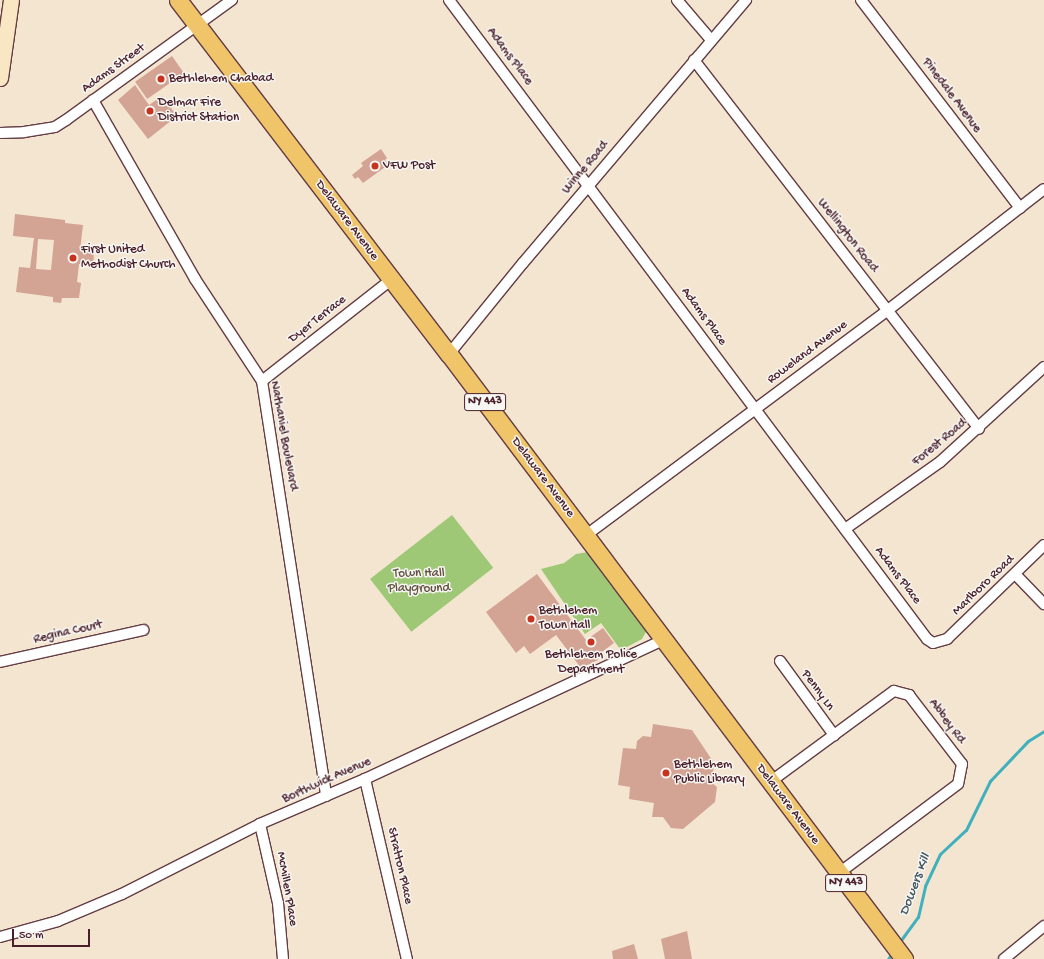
<!DOCTYPE html>
<html>
<head>
<meta charset="utf-8">
<style>
	body { margin:0 }
	#map { position:relative; width:1044px; height:959px; overflow:hidden; background:#f4e5d1; font-family:"Gochi Hand",sans-serif }
	div>[style] { position:absolute }
	.green>* { inset:0; background:#9ec875; transform-origin:0 0 }
	.stream>* { height:3px; margin:-1.5px; padding:0 1.5px; transform-origin:1.5px; border-radius:1.5px; background:#40b0bc }
	.building>* { inset:0; background:#d3a394; transform-origin:0 0 }
	.roads { filter:drop-shadow(1px 0 #643d44) drop-shadow(-1px 0 #643d44) drop-shadow(0 1px #643d44) drop-shadow(0 -1px #643d44) }
	.street>* { height:10px; margin:-5px; padding:0 5px; transform-origin:5px; border-radius:5px; background:#fff }
	.secondary>* { height:15px; margin:-7.5px; padding:0 7.5px; transform-origin:7.5px; border-radius:7.5px; background:#f9e7c3 }
	.primary>* { height:17px; margin:-8.5px; padding:0 8.5px; transform-origin:8.5px; border-radius:8.5px; background:#f0c469 }
	.dots>* { width:11px; height:11px; translate:-50% -50%; box-sizing:border-box; border:2px solid #f6f6f2; border-radius:50% }
	span { translate:-50% -50%; white-space:nowrap; text-align:center; line-height:1.15; -webkit-text-stroke:3px #f6f6f2; paint-order:stroke }
	.shield-label span { padding:1px 3px; background:#f6f6f2; border:1px solid; border-radius:3px; -webkit-text-stroke-width:0 }
	.shield-label { font-size:12px; color:#4a1f2b; font-weight:700 }
	.street-label { font-size:13px; color:#4a1f2b }
	.poi-label { font-size:13px; color:#4a1f2b }
	.left { translate:0 -50%; text-align:left }
	.park-label { font-size:13px; color:#635241 }
	.water-label { font-size:14px; color:#465965; font-style:italic }
	.scale { position:absolute; left:12px; top:929px; width:78px; height:18px; box-sizing:border-box; border:2px solid #4a1f2b; border-top:0; padding-left:5px; font-size:12px; line-height:14px; white-space:nowrap; color:#4a1f2b; -webkit-text-stroke:3px #f6f6f2; paint-order:stroke }
</style>
</head>
<body>
<div id="map">
	<div class="green">
		<div style="left:452px;top:515px;width:67px;height:104px;rotate:52deg"></div>
		<div style="clip-path:polygon(588px 552px,647px 630px,642px 639px,627px 647px,620px 649px,601px 623px,585px 634px,541px 569px,564px 563px,576px 554px)"></div>
	</div>
	<div class="stream">
		<div style="left:901px;top:940px;width:29px;rotate:-54deg"></div>
		<div style="left:918px;top:917px;width:32px;rotate:-77deg"></div>
		<div style="left:925px;top:886px;width:35px;rotate:-65deg"></div>
		<div style="left:940px;top:854px;width:35px;rotate:-43deg"></div>
		<div style="left:966px;top:830px;width:55px;rotate:-63.9deg"></div>
		<div style="left:990px;top:781px;width:55px;rotate:-46.5deg"></div>
		<div style="left:1028px;top:741px;width:19px;rotate:-32deg"></div>
		<div style="left:888px;top:959px;width:4px;rotate:-56deg"></div>
	</div>
	<div class="building">
		<div style="left:172px;top:56px;width:21px;height:45px;rotate:55deg"></div>
		<div style="clip-path:polygon(135px 85px,149px 105px,162px 96px,177px 116px,148px 139px,118px 100px)"></div>
		<div style="clip-path:polygon(381px 149px,387px 158px,385px 160px,388px 165px,363px 183px,358px 177px,355px 179px,352px 175px,363px 166px,361px 163px)"></div>
		<div style="clip-path:polygon(evenodd,15px 214px,65px 220px,65px 223px,83px 225px,80px 251px,94px 253px,93px 266px,79px 264px,77px 282px,81px 283px,79px 298px,62px 298px,61px 303px,53px 302px,53px 297px,16px 292px,19px 267px,30px 268px,34px 238px,13px 236px,15px 214px,38px 239px,54px 240px,51px 270px,36px 269px,38px 239px)"></div>
		<div style="clip-path:polygon(537px 574px,586px 640px,603px 628px,614px 643px,595px 657px,598px 660px,581px 668px,556px 635px,530px 654px,524px 646px,516px 653px,486px 612px)"></div>
		<div style="clip-path:polygon(653px 724px,692px 730px,714px 763px,712px 783px,717px 787px,715px 802px,683px 829px,671px 828px,663px 817px,652px 817px,654px 803px,629px 799px,630px 787px,618px 785px,623px 748px,636px 749px,637px 741px,643px 736px,651px 737px)"></div>
		<div style="clip-path:polygon(687px 931px,692px 959px,665px 959px,661px 939px)"></div>
		<div style="clip-path:polygon(634px 944px,638px 959px,613px 959px,612px 951px)"></div>
	</div>
	<div class="roads">
		<div class="street">
			<div style="left:449px;top:0;width:798px;rotate:53.2deg"></div>
			<div style="left:927px;top:639px;width:7px;rotate:34deg"></div>
			<div style="left:933px;top:643px;width:15px;rotate:-16deg"></div>
			<div style="left:947px;top:639px;width:135px;rotate:-44.1deg"></div>
			<div style="left:677px;top:0;width:52px;rotate:49.6deg"></div>
			<div style="left:861px;top:0;width:262px;rotate:52.6deg"></div>
			<div style="left:694px;top:60px;width:466px;rotate:52.3deg"></div>
			<div style="left:93px;top:100px;width:206px;rotate:60.3deg"></div>
			<div style="left:195px;top:279px;width:122px;rotate:56.7deg"></div>
			<div style="left:262px;top:381px;width:420px;rotate:81.2deg"></div>
			<div style="left:0;top:133px;width:24px;rotate:-2deg"></div>
			<div style="left:24px;top:132px;width:31px;rotate:-9deg"></div>
			<div style="left:55px;top:127px;width:13px;rotate:-32deg"></div>
			<div style="left:66px;top:120px;width:205px;rotate:-35.9deg"></div>
			<div style="left:449px;top:354px;width:117px;rotate:-50.9deg"></div>
			<div style="left:523px;top:263px;width:345px;rotate:-49.7deg"></div>
			<div style="left:262px;top:381px;width:164px;rotate:-38.1deg"></div>
			<div style="left:845px;top:529px;width:116px;rotate:-35.2deg"></div>
			<div style="left:940px;top:462px;width:141px;rotate:-42.4deg"></div>
			<div style="left:585px;top:536px;width:378px;rotate:-36.7deg"></div>
			<div style="left:888px;top:310px;width:197px;rotate:-37.8deg"></div>
			<div style="left:1015px;top:574px;width:42px;rotate:46deg"></div>
			<div style="left:780px;top:661px;width:92px;rotate:53.9deg"></div>
			<div style="left:0;top:662px;width:147px;rotate:-12.6deg"></div>
			<div style="left:365px;top:779px;width:185px;rotate:76.9deg"></div>
			<div style="left:770px;top:782px;width:154px;rotate:-36.3deg"></div>
			<div style="left:894px;top:691px;width:16px;rotate:15deg"></div>
			<div style="left:909px;top:695px;width:87px;rotate:52.5deg"></div>
			<div style="left:962px;top:764px;width:20px;rotate:101deg"></div>
			<div style="left:958px;top:784px;width:149px;rotate:143.2deg"></div>
			<div style="left:260px;top:824px;width:81px;rotate:77.2deg"></div>
			<div style="left:278px;top:903px;width:56px;rotate:84.9deg"></div>
			<div style="left:0;top:937px;width:60px;rotate:-15.4deg"></div>
			<div style="left:58px;top:921px;width:69px;rotate:-22.9deg"></div>
			<div style="left:122px;top:894px;width:155px;rotate:-26.9deg"></div>
			<div style="left:260px;top:824px;width:114px;rotate:-23.2deg"></div>
			<div style="left:365px;top:779px;width:329px;rotate:-25deg"></div>
			<div style="left:1004px;top:959px;width:52px;rotate:-39.5deg"></div>
		</div>
		<div class="secondary">
			<div style="left:0;top:78px;width:79px;rotate:-82deg"></div>
		</div>
		<div class="primary">
			<div style="left:178px;top:0;width:446px;rotate:52.6deg"></div>
			<div style="left:449px;top:354px;width:757px;rotate:53.05deg"></div>
		</div>
	</div>
	<div class="dots">
		<div style="left:161px;top:79px;background:#c8321e"></div>
		<div style="left:150px;top:111px;background:#c8321e"></div>
		<div style="left:375px;top:166px;background:#c8321e"></div>
		<div style="left:73px;top:258px;background:#c8321e"></div>
		<div style="left:531px;top:619px;background:#c8321e"></div>
		<div style="left:591px;top:642px;background:#c8321e"></div>
		<div style="left:666px;top:773px;background:#c8321e"></div>
	</div>
	<div class="shield-label">
		<span style="left:485px;top:402px">NY 443</span>
		<span style="left:846px;top:883px">NY 443</span>
	</div>
	<div class="street-label">
		<span style="left:509px;top:57px;rotate:53deg">Adams Place</span>
		<span style="left:114px;top:69px;rotate:-36deg">Adams Street</span>
		<span style="left:951px;top:96px;rotate:53deg">Pinedale Avenue</span>
		<span style="left:586px;top:168px;rotate:-50deg">Winne Road</span>
		<span style="left:346px;top:221px;rotate:53deg">Delaware Avenue</span>
		<span style="left:847px;top:236px;rotate:52deg">Wellington Road</span>
		<span style="left:703px;top:317px;rotate:54deg">Adams Place</span>
		<span style="left:318px;top:320px;rotate:-38deg">Dyer Terrace</span>
		<span style="left:808px;top:353px;rotate:-37deg">Roweland Avenue</span>
		<span style="left:283px;top:436px;rotate:80deg">Nathaniel Boulevard</span>
		<span style="left:940px;top:443px;rotate:-39deg">Forest Road</span>
		<span style="left:542px;top:478px;rotate:53deg">Delaware Avenue</span>
		<span style="left:897px;top:576px;rotate:53deg">Adams Place</span>
		<span style="left:984px;top:586px;rotate:-44deg">Marlboro Road</span>
		<span style="left:68px;top:633px;rotate:-13deg">Regina Court</span>
		<span style="left:817px;top:691px;rotate:54deg">Penny Ln</span>
		<span style="left:946px;top:722px;rotate:53deg">Abbey Rd</span>
		<span style="left:327px;top:781px;rotate:-24deg">Borthwick Avenue</span>
		<span style="left:787px;top:805px;rotate:53deg">Delaware Avenue</span>
		<span style="left:399px;top:866px;rotate:77deg">Stratton Place</span>
		<span style="left:286px;top:889px;rotate:80deg">McMillen Place</span>
	</div>
	<div class="poi-label">
		<span class="left" style="left:169px;top:79px">Bethlehem Chabad</span>
		<span class="left" style="left:158px;top:111px">Delmar Fire<br>District Station</span>
		<span class="left" style="left:383px;top:166px">VFW Post</span>
		<span class="left" style="left:81px;top:258px">First United<br>Methodist Church</span>
		<span class="left" style="left:539px;top:619px">Bethlehem<br>Town Hall</span>
		<span style="left:591px;top:663px">Bethlehem Police<br>Department</span>
		<span class="left" style="left:674px;top:773px">Bethlehem<br>Public Library</span>
	</div>
	<div class="park-label">
		<span style="left:419px;top:582px">Town Hall<br>Playground</span>
	</div>
	<div class="water-label">
		<span style="left:916px;top:885px;rotate:-69deg">Dowers Kill</span>
	</div>
	<div class="scale">50 m</div>
</div>
</body>
</html>
